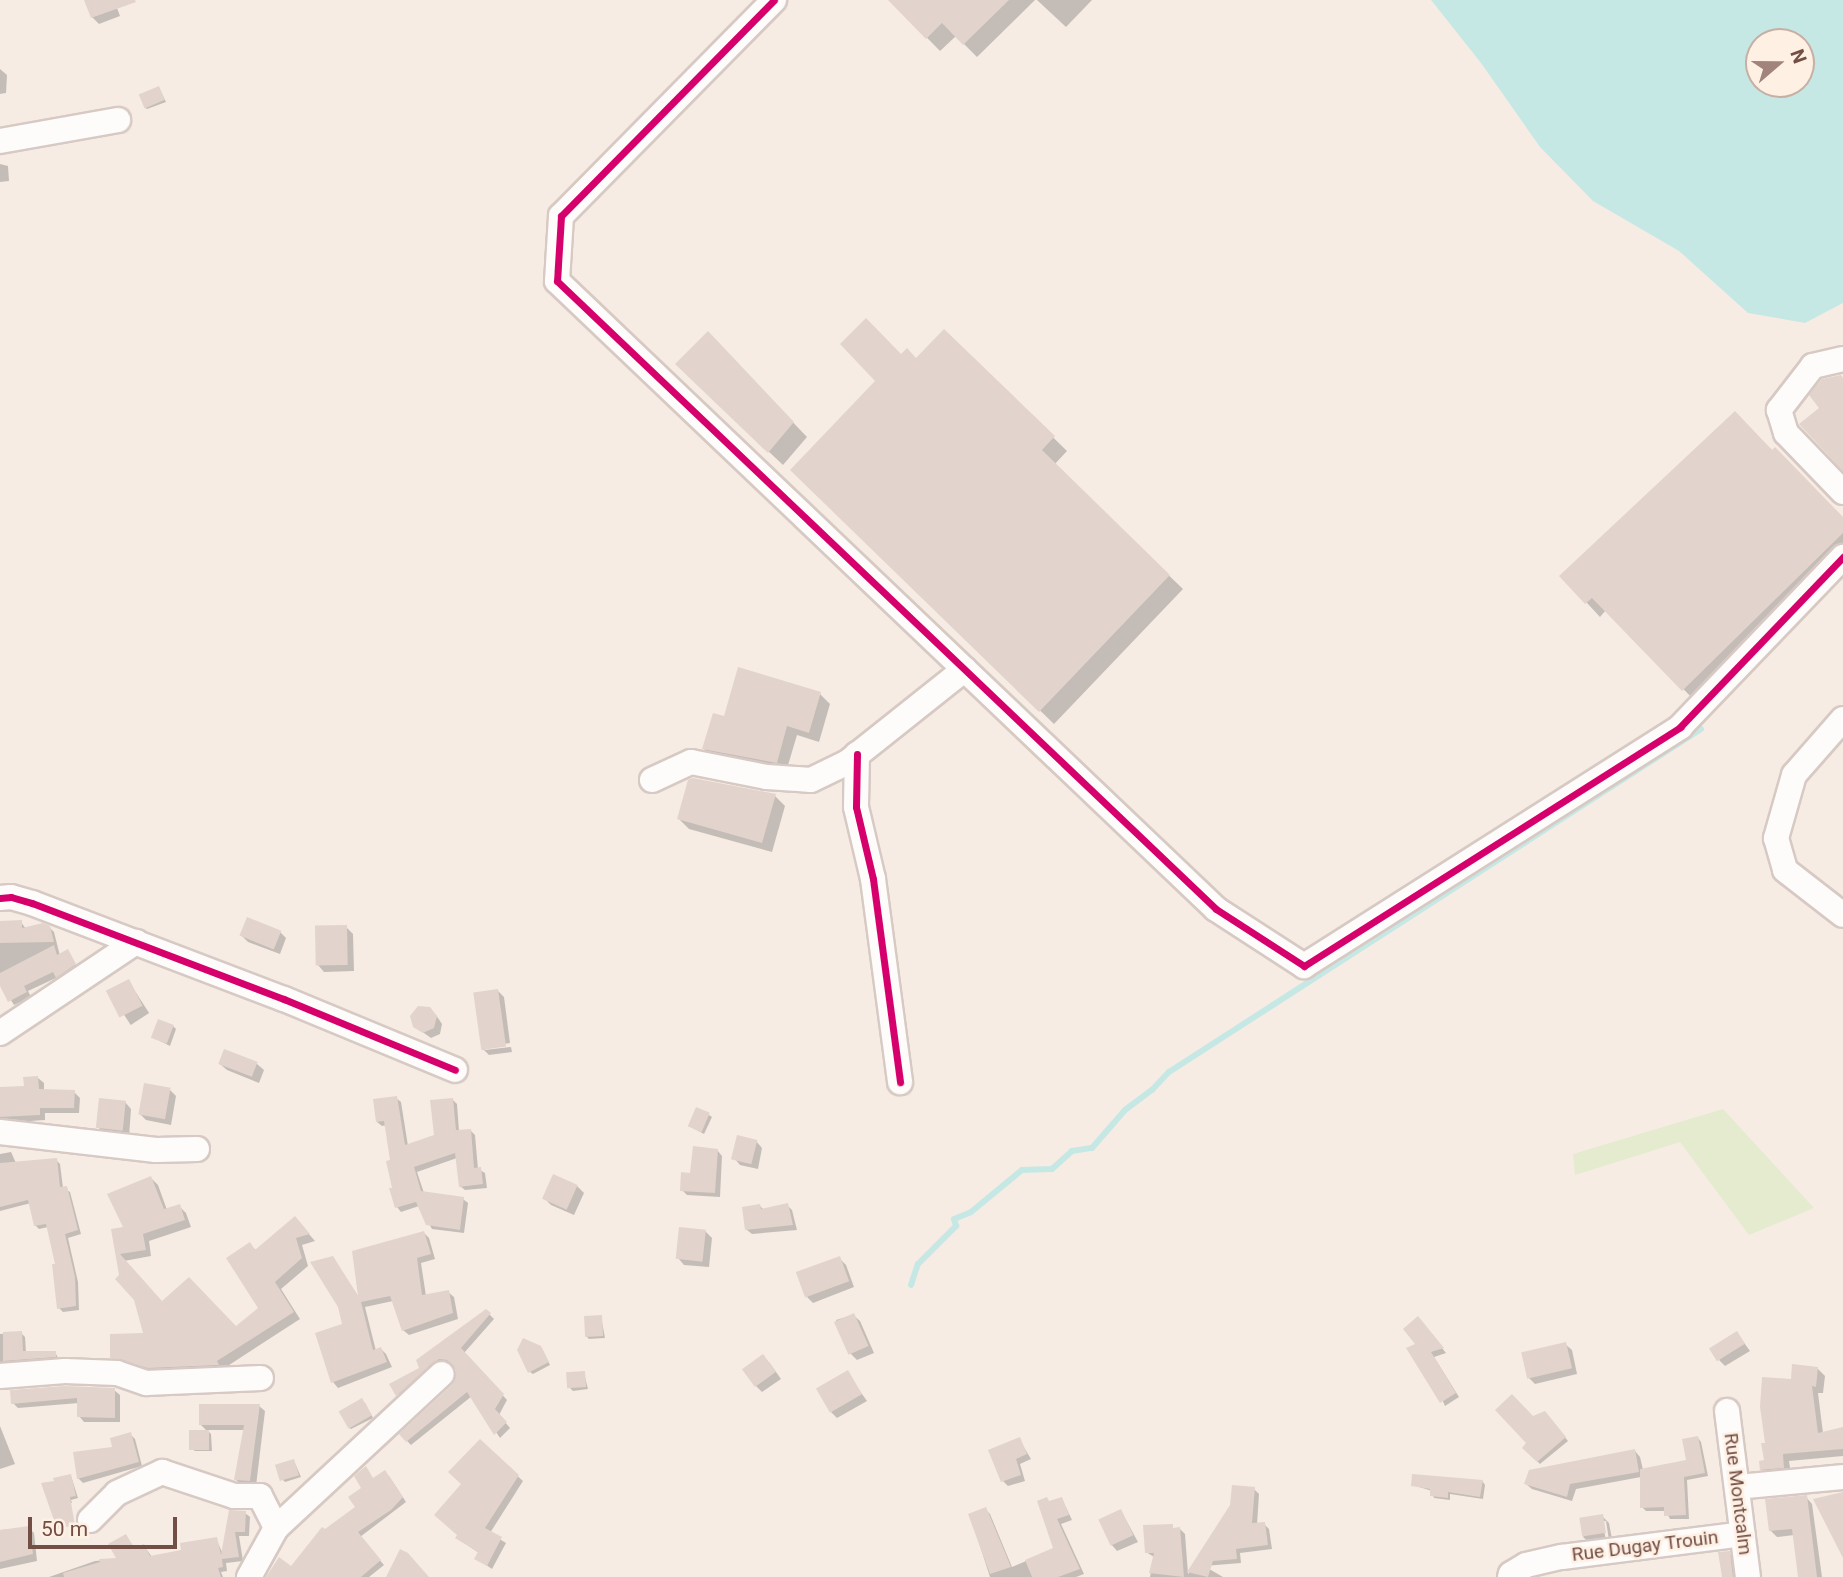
<!DOCTYPE html>
<html>
<head>
<meta charset="utf-8">
<style>
	body { margin:0 }
	#map { position:relative; width:1843px; height:1577px; overflow:hidden; background:#f6ece4; font-family:Roboto,sans-serif }
	div>[style] { position:absolute }
	.green>* { inset:0; background:#e4ebce }
	.water>* { inset:0; background:#c6e8e5 }
	.shadow>* { inset:0; background:#0003; transform-origin:0 0 }
	.stream>* { height:6px; margin:-3px; padding:0 3px; transform-origin:3px; border-radius:3px; background:#c6e8e5 }
	.building>* { inset:0; background:#e2d3cc; transform-origin:0 0 }
	.roads { filter:drop-shadow(2px 0 #d7c9c3) drop-shadow(-2px 0 #d7c9c3) drop-shadow(0 2px #d7c9c3) drop-shadow(0 -2px #d7c9c3) }
	.minor>* { height:24px; margin:-12px; padding:0 12px; transform-origin:12px; border-radius:12px; background:#fefcfb }
	.cycleway>* { height:7px; margin:-3.5px; padding:0 3.5px; transform-origin:3.5px; border-radius:3.5px; background:#d6006c }
	span { translate:-50% -50%; white-space:nowrap; text-align:center; line-height:1.15; -webkit-text-stroke:5px #fff0e4; paint-order:stroke }
	.street-label { font-size:19px; color:#734e45 }
	.north { position:absolute; left:1745px; top:28px; width:70px; height:70px; box-sizing:border-box; background:#fff0e4; border:2px solid #c7afa4; border-radius:50%; rotate:70deg; font-size:19px; font-weight:700; line-height:28px; text-align:center; color:#734e45 }
	.north::after { content:''; display:block; margin:auto; width:24px; height:32px; background:#a1857d; clip-path:polygon(50% 0,100% 100%,50% 72%,0 100%) }
	.scale { position:absolute; left:28px; top:1517px; width:149px; height:32px; box-sizing:border-box; border:4px solid #734e45; border-top:0; padding-left:9px; font-size:21px; line-height:24px; white-space:nowrap; color:#734e45; -webkit-text-stroke:5px #fff0e4; paint-order:stroke }
</style>
</head>
<body>
<div id="map">
	<div class="green">
		<div style="clip-path:polygon(1723px 1109px,1814px 1208px,1749px 1235px,1680px 1142px,1575px 1175px,1573px 1154px)"></div>
	</div>
	<div class="water">
		<div style="clip-path:polygon(evenodd,1431px 0,1843px 0,1843px 303px,1805px 323px,1748px 313px,1679px 251px,1593px 201px,1540px 147px,1481px 63px,1431px 0,1759px 42px,1801px 42px,1801px 84px,1759px 84px,1759px 42px)"></div>
	</div>
	<div class="shadow">
		<div style="clip-path:polygon(86px 0,114px 0,120px 16px,99px 24px,92px 17px)"></div>
		<div style="clip-path:polygon(890px 0,1035px 0,977px 57px,956px 36px,940px 51px)"></div>
		<div style="clip-path:polygon(1037px 0,1092px 0,1066px 27px)"></div>
		<div style="clip-path:polygon(0 69px,7px 75px,6px 93px,0 94px)"></div>
		<div style="clip-path:polygon(159px 88px,166px 102px,147px 109px,144px 107px)"></div>
		<div style="clip-path:polygon(0 164px,8px 166px,9px 181px,0 182px)"></div>
		<div style="clip-path:polygon(944px 331px,1067px 451px,1054px 465px,1183px 589px,1054px 724px,792px 470px,901px 356px,916px 360px)"></div>
		<div style="clip-path:polygon(721px 347px,807px 437px,783px 465px,691px 378px)"></div>
		<div style="clip-path:polygon(1748px 427px,1843px 519px,1843px 560px,1697px 703px,1606px 610px,1600px 617px,1562px 576px)"></div>
		<div style="clip-path:polygon(820px 694px,830px 704px,819px 742px,797px 735px,786px 772px,715px 759px,704px 749px,725px 719px)"></div>
		<div style="clip-path:polygon(775px 796px,785px 806px,772px 852px,689px 829px,679px 819px)"></div>
		<div style="clip-path:polygon(21px 922px,26px 929px,49px 927px,54px 932px,60px 956px,67px 952px,79px 970px,62px 981px,58px 977px,28px 991px,31px 997px,14px 1005px,0 982px,0 923px)"></div>
		<div style="clip-path:polygon(346px 927px,353px 934px,354px 971px,324px 972px,318px 965px)"></div>
		<div style="clip-path:polygon(280px 932px,286px 938px,280px 954px,248px 942px,242px 936px)"></div>
		<div style="left:129px;top:982px;width:37px;height:22px;rotate:57deg"></div>
		<div style="clip-path:polygon(498px 991px,504px 997px,510px 1043px,485px 1047px,485px 1050px,511px 1047px,512px 1052px,489px 1055px,482px 1048px)"></div>
		<div style="clip-path:polygon(436px 1015px,442px 1024px,440px 1034px,431px 1038px,414px 1026px)"></div>
		<div style="clip-path:polygon(173px 1026px,176px 1029px,170px 1046px,154px 1038px)"></div>
		<div style="clip-path:polygon(220px 1064px,257px 1064px,264px 1070px,259px 1083px,227px 1070px)"></div>
		<div style="clip-path:polygon(38px 1078px,44px 1083px,44px 1091px,74px 1092px,80px 1098px,79px 1113px,45px 1113px,45px 1120px,0 1123px,0 1089px,26px 1087px)"></div>
		<div style="clip-path:polygon(170px 1090px,176px 1096px,171px 1125px,146px 1120px,140px 1114px)"></div>
		<div style="clip-path:polygon(396px 1098px,401px 1102px,408px 1146px,436px 1136px,452px 1099px,457px 1104px,459px 1131px,471px 1131px,475px 1135px,478px 1169px,485px 1173px,487px 1188px,465px 1190px,460px 1186px,457px 1158px,417px 1172px,424px 1193px,463px 1199px,468px 1203px,464px 1233px,432px 1229px,419px 1206px,401px 1212px,397px 1207px,387px 1125px,382px 1126px,377px 1122px)"></div>
		<div style="clip-path:polygon(125px 1102px,131px 1109px,129px 1137px,105px 1134px,98px 1127px)"></div>
		<div style="clip-path:polygon(709px 1115px,712px 1117px,704px 1134px,689px 1126px)"></div>
		<div style="clip-path:polygon(756px 1141px,762px 1148px,758px 1169px,740px 1165px,734px 1158px)"></div>
		<div style="clip-path:polygon(717px 1150px,722px 1156px,720px 1197px,687px 1195px,682px 1190px,692px 1175px)"></div>
		<div style="clip-path:polygon(11px 1152px,16px 1163px,56px 1160px,60px 1164px,63px 1188px,70px 1192px,81px 1234px,68px 1238px,78px 1282px,79px 1310px,63px 1312px,59px 1308px,57px 1266px,48px 1227px,39px 1229px,35px 1225px,31px 1203px,0 1211px,0 1154px)"></div>
		<div style="clip-path:polygon(151px 1178px,158px 1185px,167px 1210px,179px 1206px,186px 1213px,191px 1227px,149px 1241px,151px 1256px,124px 1261px,163px 1304px,236px 1328px,260px 1308px,250px 1245px,257px 1251px,301px 1225px,315px 1241px,302px 1245px,308px 1266px,281px 1289px,300px 1319px,223px 1369px,156px 1374px,119px 1364px,112px 1357px,145px 1334px,135px 1300px,121px 1276px,113px 1231px,126px 1229px)"></div>
		<div style="clip-path:polygon(577px 1186px,584px 1193px,574px 1215px,551px 1205px,544px 1198px)"></div>
		<div style="clip-path:polygon(787px 1205px,792px 1210px,797px 1230px,752px 1234px,747px 1230px,760px 1206px,764px 1210px)"></div>
		<div style="clip-path:polygon(705px 1231px,712px 1238px,709px 1267px,684px 1265px,678px 1258px)"></div>
		<div style="clip-path:polygon(424px 1233px,429px 1238px,435px 1259px,421px 1263px,426px 1296px,448px 1292px,454px 1297px,458px 1319px,409px 1335px,403px 1330px,393px 1301px,365px 1307px,376px 1351px,381px 1349px,386px 1354px,392px 1367px,338px 1388px,333px 1382px,344px 1325px,333px 1258px,360px 1299px)"></div>
		<div style="clip-path:polygon(839px 1258px,846px 1265px,854px 1287px,813px 1303px,807px 1297px)"></div>
		<div style="clip-path:polygon(486px 1311px,494px 1319px,464px 1353px,507px 1400px,499px 1415px,510px 1428px,500px 1438px,472px 1396px,411px 1445px,407px 1441px,454px 1386px,458px 1370px,453px 1364px,444px 1363px,402px 1399px,392px 1384px,421px 1368px)"></div>
		<div style="clip-path:polygon(853px 1315px,860px 1321px,874px 1353px,857px 1360px,850px 1353px,836px 1320px)"></div>
		<div style="clip-path:polygon(601px 1317px,605px 1338px,589px 1339px,586px 1336px)"></div>
		<div style="clip-path:polygon(1422px 1323px,1446px 1353px,1434px 1357px,1459px 1397px,1445px 1406px,1418px 1345px)"></div>
		<div style="clip-path:polygon(21px 1333px,25px 1337px,26px 1353px,55px 1352px,59px 1360px,0 1367px,0 1334px)"></div>
		<div style="clip-path:polygon(1737px 1333px,1750px 1351px,1725px 1366px,1719px 1360px)"></div>
		<div style="clip-path:polygon(1565px 1344px,1572px 1350px,1577px 1374px,1535px 1384px,1529px 1378px)"></div>
		<div style="clip-path:polygon(543px 1351px,550px 1365px,533px 1374px,530px 1372px)"></div>
		<div style="clip-path:polygon(769px 1362px,781px 1379px,762px 1392px,756px 1386px)"></div>
		<div style="clip-path:polygon(1818px 1369px,1825px 1376px,1823px 1393px,1818px 1393px,1823px 1433px,1843px 1429px,1843px 1456px,1789px 1461px,1791px 1474px,1769px 1476px,1761px 1469px,1766px 1462px,1767px 1444px,1792px 1380px)"></div>
		<div style="clip-path:polygon(584px 1373px,588px 1389px,573px 1391px,570px 1388px)"></div>
		<div style="clip-path:polygon(847px 1373px,867px 1401px,837px 1418px,831px 1412px)"></div>
		<div style="clip-path:polygon(114px 1390px,120px 1395px,120px 1422px,84px 1422px,79px 1416px,79px 1403px,18px 1408px,13px 1403px)"></div>
		<div style="clip-path:polygon(365px 1403px,373px 1418px,351px 1429px,348px 1427px)"></div>
		<div style="clip-path:polygon(259px 1406px,265px 1411px,256px 1486px,242px 1485px,236px 1480px,245px 1430px,207px 1430px,211px 1434px,212px 1451px,195px 1451px,192px 1449px,207px 1431px,201px 1425px)"></div>
		<div style="clip-path:polygon(1548px 1416px,1568px 1441px,1540px 1464px,1524px 1448px,1529px 1443px,1533px 1418px)"></div>
		<div style="clip-path:polygon(0 1426px,15px 1464px,0 1469px)"></div>
		<div style="clip-path:polygon(130px 1434px,135px 1439px,142px 1466px,83px 1483px,78px 1478px)"></div>
		<div style="clip-path:polygon(1698px 1438px,1701px 1442px,1708px 1476px,1687px 1480px,1689px 1519px,1670px 1519px,1666px 1511px,1646px 1511px,1642px 1507px,1641px 1477px,1576px 1489px,1572px 1501px,1532px 1489px,1526px 1484px,1635px 1451px,1640px 1457px,1643px 1470px,1688px 1461px)"></div>
		<div style="clip-path:polygon(1019px 1439px,1031px 1459px,1020px 1464px,1025px 1481px,1008px 1486px,1003px 1481px)"></div>
		<div style="clip-path:polygon(480px 1442px,523px 1481px,490px 1533px,506px 1543px,492px 1569px,476px 1558px,479px 1553px,457px 1538px,463px 1484px)"></div>
		<div style="clip-path:polygon(294px 1461px,301px 1477px,285px 1482px,282px 1479px)"></div>
		<div style="clip-path:polygon(71px 1476px,78px 1498px,71px 1500px,72px 1503px,52px 1502px)"></div>
		<div style="clip-path:polygon(389px 1476px,406px 1502px,360px 1537px,384px 1565px,369px 1577px,268px 1577px,292px 1568px,325px 1532px,358px 1508px,364px 1488px,374px 1480px)"></div>
		<div style="clip-path:polygon(1483px 1482px,1485px 1485px,1483px 1499px,1450px 1494px,1450px 1500px,1434px 1498px,1432px 1491px,1413px 1485px)"></div>
		<div style="clip-path:polygon(1254px 1489px,1259px 1494px,1257px 1525px,1264px 1524px,1269px 1529px,1272px 1549px,1240px 1553px,1241px 1563px,1204px 1566px,1223px 1577px,1150px 1577px,1154px 1557px,1146px 1552px,1180px 1529px,1185px 1534px,1188px 1574px)"></div>
		<div style="clip-path:polygon(1806px 1497px,1812px 1504px,1822px 1577px,1799px 1577px,1794px 1535px,1777px 1537px,1770px 1530px)"></div>
		<div style="clip-path:polygon(1062px 1499px,1072px 1520px,1061px 1524px,1084px 1574px,1076px 1577px,990px 1577px,970px 1515px,985px 1509px,990px 1514px,1012px 1567px,1055px 1549px,1040px 1503px)"></div>
		<div style="clip-path:polygon(1121px 1511px,1138px 1542px,1117px 1551px,1111px 1544px)"></div>
		<div style="clip-path:polygon(245px 1513px,250px 1517px,249px 1536px,239px 1536px,243px 1561px,226px 1563px,227px 1571px,221px 1572px,223px 1577px,49px 1577px,95px 1561px,119px 1559px,126px 1536px,136px 1550px,144px 1546px,152px 1557px,183px 1551px,216px 1539px,223px 1554px)"></div>
		<div style="clip-path:polygon(1602px 1516px,1609px 1523px,1612px 1539px,1609px 1540px,1606px 1521px,1602px 1521px,1606px 1540px,1590px 1543px,1583px 1537px)"></div>
		<div style="clip-path:polygon(29px 1528px,34px 1533px,37px 1561px,0 1569px,0 1530px)"></div>
		<div style="clip-path:polygon(1729px 1553px,1739px 1563px,1742px 1577px,1723px 1577px)"></div>
	</div>
	<div class="stream">
		<div style="left:911px;top:1285px;width:22px;rotate:-72deg"></div>
		<div style="left:918px;top:1264px;width:54px;rotate:-45deg"></div>
		<div style="left:956px;top:1226px;width:7px;rotate:-106deg"></div>
		<div style="left:954px;top:1219px;width:18px;rotate:-22deg"></div>
		<div style="left:971px;top:1212px;width:66px;rotate:-39.5deg"></div>
		<div style="left:1022px;top:1170px;width:30px;rotate:-2deg"></div>
		<div style="left:1052px;top:1169px;width:27px;rotate:-42deg"></div>
		<div style="left:1072px;top:1151px;width:20px;rotate:-9deg"></div>
		<div style="left:1092px;top:1148px;width:50px;rotate:-49deg"></div>
		<div style="left:1125px;top:1110px;width:34px;rotate:-37deg"></div>
		<div style="left:1152px;top:1090px;width:25px;rotate:-47deg"></div>
		<div style="left:1169px;top:1072px;width:633px;rotate:-32.81deg"></div>
	</div>
	<div class="building">
		<div style="clip-path:polygon(84px 0,135px 0,136px 2px,91px 18px)"></div>
		<div style="clip-path:polygon(888px 0,1009px 0,963px 45px,942px 23px,926px 39px)"></div>
		<div style="left:159px;top:86px;width:15px;height:22px;rotate:67deg"></div>
		<div style="clip-path:polygon(866px 318px,901px 354px,907px 348px,916px 358px,944px 329px,1055px 436px,1042px 450px,1170px 575px,1039px 712px,790px 470px,875px 381px,840px 344px)"></div>
		<div style="clip-path:polygon(708px 331px,794px 422px,768px 453px,675px 364px)"></div>
		<div style="clip-path:polygon(1841px 375px,1843px 378px,1843px 471px,1799px 424px,1819px 408px,1809px 395px,1822px 379px)"></div>
		<div style="clip-path:polygon(1735px 411px,1772px 450px,1775px 447px,1843px 517px,1843px 533px,1682px 691px,1592px 598px,1585px 604px,1559px 576px)"></div>
		<div style="clip-path:polygon(738px 667px,821px 692px,809px 733px,787px 726px,777px 763px,702px 749px,713px 713px,724px 716px)"></div>
		<div style="clip-path:polygon(693px 778px,776px 794px,762px 843px,677px 819px,688px 780px)"></div>
		<div style="left:247px;top:917px;width:37px;height:20px;rotate:22deg"></div>
		<div style="clip-path:polygon(22px 920px,22px 928px,43px 923px,50px 926px,54px 942px,0 943px,0 921px)"></div>
		<div style="left:347px;top:925px;width:40px;height:32px;rotate:89deg"></div>
		<div style="clip-path:polygon(54px 945px,57px 955px,68px 949px,76px 964px,56px 978px,53px 972px,24px 986px,27px 992px,8px 1002px,0 986px,0 973px)"></div>
		<div style="left:129px;top:979px;width:30px;height:26px;rotate:63deg"></div>
		<div style="left:498px;top:989px;width:58px;height:25px;rotate:82deg"></div>
		<div style="clip-path:polygon(418px 1006px,430px 1007px,437px 1016px,434px 1028px,423px 1033px,413px 1027px,410px 1016px)"></div>
		<div style="left:158px;top:1019px;width:17px;height:20px;rotate:21deg"></div>
		<div style="left:224px;top:1049px;width:36px;height:16px;rotate:21deg"></div>
		<div style="clip-path:polygon(38px 1076px,39px 1089px,75px 1090px,74px 1108px,40px 1108px,40px 1115px,0 1117px,0 1087px,24px 1086px,23px 1077px)"></div>
		<div style="left:144px;top:1083px;width:27px;height:32px;rotate:10deg"></div>
		<div style="clip-path:polygon(397px 1096px,405px 1145px,434px 1135px,430px 1100px,453px 1098px,456px 1130px,471px 1129px,474px 1168px,481px 1167px,483px 1184px,459px 1187px,455px 1153px,414px 1167px,421px 1191px,464px 1197px,460px 1230px,426px 1225px,416px 1202px,395px 1208px,389px 1188px,392px 1188px,386px 1161px,390px 1160px,384px 1121px,376px 1122px,373px 1099px)"></div>
		<div style="left:99px;top:1098px;width:27px;height:30px;rotate:6deg"></div>
		<div style="left:696px;top:1107px;width:15px;height:21px;rotate:23deg"></div>
		<div style="left:737px;top:1135px;width:21px;height:25px;rotate:14deg"></div>
		<div style="clip-path:polygon(693px 1146px,718px 1149px,715px 1193px,680px 1191px,681px 1172px,690px 1173px)"></div>
		<div style="clip-path:polygon(57px 1158px,60px 1187px,67px 1186px,78px 1230px,65px 1234px,75px 1277px,76px 1306px,57px 1309px,52px 1264px,55px 1264px,46px 1224px,34px 1226px,28px 1200px,0 1207px,0 1163px)"></div>
		<div style="left:553px;top:1174px;width:27px;height:27px;rotate:24deg"></div>
		<div style="clip-path:polygon(151px 1176px,164px 1209px,180px 1204px,185px 1220px,143px 1234px,146px 1250px,120px 1254px,162px 1301px,189px 1277px,236px 1326px,258px 1308px,226px 1258px,250px 1242px,255px 1250px,295px 1216px,310px 1234px,296px 1238px,302px 1258px,275px 1282px,294px 1312px,217px 1361px,219px 1365px,148px 1368px,110px 1358px,110px 1334px,143px 1333px,134px 1300px,115px 1279px,119px 1275px,111px 1229px,123px 1227px,107px 1194px)"></div>
		<div style="clip-path:polygon(788px 1203px,793px 1225px,745px 1230px,742px 1207px,760px 1204px,761px 1209px)"></div>
		<div style="left:679px;top:1227px;width:27px;height:32px;rotate:6deg"></div>
		<div style="clip-path:polygon(424px 1231px,431px 1254px,417px 1258px,422px 1295px,449px 1290px,453px 1313px,402px 1331px,390px 1296px,361px 1302px,373px 1350px,381px 1347px,387px 1362px,331px 1383px,315px 1333px,342px 1324px,338px 1307px,310px 1262px,333px 1256px,358px 1296px,352px 1251px)"></div>
		<div style="left:840px;top:1256px;width:27px;height:47px;rotate:70deg"></div>
		<div style="clip-path:polygon(486px 1309px,491px 1313px,461px 1348px,504px 1394px,495px 1409px,507px 1422px,494px 1435px,467px 1392px,406px 1442px,399px 1434px,452px 1385px,456px 1370px,447px 1360px,439px 1359px,396px 1396px,389px 1384px,419px 1368px,416px 1360px)"></div>
		<div style="left:854px;top:1313px;width:36px;height:22px;rotate:66deg"></div>
		<div style="left:602px;top:1315px;width:21px;height:18px;rotate:87deg"></div>
		<div style="clip-path:polygon(1418px 1316px,1444px 1348px,1431px 1352px,1456px 1393px,1440px 1403px,1406px 1348px,1415px 1344px,1403px 1329px)"></div>
		<div style="clip-path:polygon(22px 1331px,23px 1351px,56px 1351px,56px 1357px,3px 1361px,3px 1332px)"></div>
		<div style="left:1737px;top:1331px;width:15px;height:33px;rotate:58deg"></div>
		<div style="clip-path:polygon(523px 1338px,541px 1346px,549px 1362px,528px 1373px,517px 1350px)"></div>
		<div style="left:1566px;top:1342px;width:27px;height:46px;rotate:77deg"></div>
		<div style="left:763px;top:1354px;width:22px;height:26px;rotate:54deg"></div>
		<div style="clip-path:polygon(1792px 1364px,1818px 1367px,1816px 1387px,1812px 1386px,1818px 1433px,1843px 1427px,1843px 1449px,1783px 1454px,1784px 1468px,1760px 1470px,1759px 1461px,1764px 1460px,1761px 1443px,1765px 1443px,1760px 1407px,1762px 1377px,1791px 1379px)"></div>
		<div style="left:848px;top:1370px;width:28px;height:37px;rotate:60deg"></div>
		<div style="left:585px;top:1371px;width:16px;height:19px;rotate:86deg"></div>
		<div style="clip-path:polygon(65px 1386px,115px 1388px,115px 1418px,77px 1417px,77px 1398px,11px 1404px,10px 1390px)"></div>
		<div style="clip-path:polygon(1512px 1394px,1533px 1416px,1545px 1411px,1566px 1437px,1537px 1462px,1522px 1448px,1526px 1443px,1495px 1410px)"></div>
		<div style="left:362px;top:1398px;width:20px;height:27px;rotate:60deg"></div>
		<div style="clip-path:polygon(199px 1404px,260px 1404px,250px 1481px,234px 1480px,244px 1425px,199px 1425px)"></div>
		<div style="left:189px;top:1430px;width:20px;height:20px"></div>
		<div style="clip-path:polygon(131px 1432px,139px 1462px,77px 1479px,73px 1452px,112px 1447px,110px 1438px)"></div>
		<div style="clip-path:polygon(1698px 1436px,1705px 1473px,1684px 1477px,1686px 1515px,1664px 1516px,1664px 1507px,1640px 1508px,1640px 1469px,1686px 1460px,1682px 1439px)"></div>
		<div style="clip-path:polygon(1020px 1437px,1027px 1454px,1016px 1459px,1021px 1475px,1001px 1482px,988px 1450px)"></div>
		<div style="clip-path:polygon(480px 1439px,519px 1475px,485px 1528px,502px 1537px,487px 1566px,474px 1559px,478px 1552px,455px 1538px,457px 1535px,434px 1515px,461px 1484px,448px 1472px)"></div>
		<div style="clip-path:polygon(1635px 1449px,1639px 1472px,1570px 1484px,1567px 1497px,1524px 1484px,1529px 1470px)"></div>
		<div style="left:294px;top:1459px;width:17px;height:20px;rotate:73deg"></div>
		<div style="clip-path:polygon(366px 1466px,373px 1478px,385px 1470px,403px 1497px,391px 1510px,358px 1532px,381px 1560px,361px 1577px,266px 1577px,279px 1557px,291px 1566px,322px 1527px,325px 1529px,355px 1507px,348px 1497px,361px 1488px,354px 1476px)"></div>
		<div style="clip-path:polygon(71px 1474px,76px 1496px,70px 1497px,75px 1525px,57px 1529px,41px 1483px,54px 1481px,53px 1478px)"></div>
		<div style="clip-path:polygon(1412px 1474px,1483px 1480px,1480px 1497px,1448px 1492px,1448px 1498px,1430px 1496px,1430px 1489px,1411px 1486px)"></div>
		<div style="clip-path:polygon(1232px 1485px,1255px 1487px,1252px 1523px,1265px 1522px,1268px 1545px,1236px 1549px,1237px 1559px,1213px 1561px,1208px 1577px,1187px 1572px,1230px 1505px)"></div>
		<div style="clip-path:polygon(1843px 1492px,1843px 1558px,1813px 1499px)"></div>
		<div style="clip-path:polygon(1807px 1495px,1817px 1577px,1798px 1577px,1792px 1529px,1769px 1531px,1765px 1499px)"></div>
		<div style="clip-path:polygon(1047px 1497px,1049px 1501px,1062px 1497px,1069px 1515px,1057px 1519px,1080px 1569px,1058px 1577px,1032px 1577px,1025px 1560px,1053px 1548px,1037px 1501px)"></div>
		<div style="clip-path:polygon(986px 1507px,1011px 1567px,990px 1574px,968px 1514px)"></div>
		<div style="left:1121px;top:1509px;width:29px;height:25px;rotate:65deg"></div>
		<div style="clip-path:polygon(229px 1510px,246px 1511px,245px 1532px,235px 1532px,239px 1557px,222px 1559px,223px 1567px,218px 1568px,221px 1577px,64px 1577px,63px 1573px,100px 1562px,99px 1559px,116px 1558px,108px 1544px,126px 1534px,134px 1548px,144px 1544px,150px 1556px,181px 1550px,180px 1543px,217px 1537px,221px 1555px)"></div>
		<div style="left:1603px;top:1514px;width:19px;height:24px;rotate:81deg"></div>
		<div style="clip-path:polygon(1173px 1524px,1173px 1528px,1180px 1527px,1184px 1577px,1149px 1573px,1154px 1553px,1145px 1553px,1143px 1525px)"></div>
		<div style="clip-path:polygon(29px 1526px,33px 1554px,0 1562px,0 1530px)"></div>
		<div style="clip-path:polygon(400px 1549px,408px 1553px,429px 1577px,386px 1577px)"></div>
		<div style="clip-path:polygon(1730px 1551px,1733px 1577px,1722px 1577px,1718px 1552px)"></div>
	</div>
	<div class="roads">
		<div class="minor">
			<div style="left:774px;top:0;width:303px;rotate:134.6deg"></div>
			<div style="left:561px;top:216px;width:65px;rotate:93.5deg"></div>
			<div style="left:557px;top:281px;width:910px;rotate:43.62deg"></div>
			<div style="left:1216px;top:909px;width:105px;rotate:32.9deg"></div>
			<div style="left:1304px;top:966px;width:446px;rotate:-32.4deg"></div>
			<div style="left:1680px;top:727px;width:236px;rotate:-46.2deg"></div>
			<div style="left:0;top:141px;width:120px;rotate:-10.1deg"></div>
			<div style="left:1843px;top:359px;width:31px;rotate:167deg"></div>
			<div style="left:1813px;top:366px;width:56px;rotate:127.7deg"></div>
			<div style="left:1779px;top:410px;width:24px;rotate:73deg"></div>
			<div style="left:1786px;top:433px;width:82px;rotate:46deg"></div>
			<div style="left:1843px;top:719px;width:74px;rotate:131.2deg"></div>
			<div style="left:1794px;top:775px;width:66px;rotate:105.9deg"></div>
			<div style="left:1776px;top:838px;width:33px;rotate:74deg"></div>
			<div style="left:1785px;top:870px;width:73px;rotate:37.8deg"></div>
			<div style="left:857px;top:754px;width:53px;rotate:91.1deg"></div>
			<div style="left:856px;top:807px;width:74px;rotate:76.7deg"></div>
			<div style="left:873px;top:879px;width:205px;rotate:82.4deg"></div>
			<div style="left:652px;top:780px;width:43px;rotate:-24.8deg"></div>
			<div style="left:691px;top:762px;width:77px;rotate:11.2deg"></div>
			<div style="left:767px;top:777px;width:44px;rotate:3.9deg"></div>
			<div style="left:811px;top:780px;width:41px;rotate:-25.9deg"></div>
			<div style="left:848px;top:762px;width:149px;rotate:-38.5deg"></div>
			<div style="left:0;top:898px;width:11px;rotate:-5deg"></div>
			<div style="left:11px;top:897px;width:22px;rotate:16deg"></div>
			<div style="left:32px;top:903px;width:270px;rotate:20.9deg"></div>
			<div style="left:284px;top:999px;width:185px;rotate:22.5deg"></div>
			<div style="left:0;top:1033px;width:164px;rotate:-33.8deg"></div>
			<div style="left:0;top:1132px;width:157px;rotate:6.6deg"></div>
			<div style="left:156px;top:1150px;width:41px;rotate:-1.4deg"></div>
			<div style="left:0;top:1376px;width:65px;rotate:-4.4deg"></div>
			<div style="left:65px;top:1371px;width:52px;rotate:2.2deg"></div>
			<div style="left:117px;top:1373px;width:31px;rotate:19deg"></div>
			<div style="left:146px;top:1383px;width:115px;rotate:-2.5deg"></div>
			<div style="left:1727px;top:1411px;width:167px;rotate:82.8deg"></div>
			<div style="left:1737px;top:1487px;width:106px;rotate:-5.4deg"></div>
			<div style="left:90px;top:1520px;width:38px;rotate:-45deg"></div>
			<div style="left:117px;top:1493px;width:50px;rotate:-25deg"></div>
			<div style="left:162px;top:1472px;width:76px;rotate:18.4deg"></div>
			<div style="left:234px;top:1496px;width:26px"></div>
			<div style="left:260px;top:1496px;width:36px;rotate:63deg"></div>
			<div style="left:249px;top:1577px;width:56px;rotate:-61.1deg"></div>
			<div style="left:276px;top:1528px;width:226px;rotate:-42.9deg"></div>
			<div style="left:1510px;top:1577px;width:3px;rotate:-72deg"></div>
			<div style="left:1511px;top:1574px;width:17px;rotate:-31deg"></div>
			<div style="left:1526px;top:1565px;width:37px;rotate:-13deg"></div>
			<div style="left:1562px;top:1557px;width:182px;rotate:-7.2deg"></div>
		</div>
	</div>
	<div class="cycleway">
		<div style="left:774px;top:0;width:303px;rotate:134.6deg"></div>
		<div style="left:561px;top:216px;width:65px;rotate:93.5deg"></div>
		<div style="left:557px;top:281px;width:910px;rotate:43.62deg"></div>
		<div style="left:1216px;top:909px;width:105px;rotate:32.9deg"></div>
		<div style="left:1304px;top:966px;width:446px;rotate:-32.4deg"></div>
		<div style="left:1680px;top:727px;width:236px;rotate:-46.2deg"></div>
		<div style="left:857px;top:754px;width:53px;rotate:91.1deg"></div>
		<div style="left:856px;top:807px;width:74px;rotate:76.7deg"></div>
		<div style="left:873px;top:879px;width:205px;rotate:82.4deg"></div>
		<div style="left:0;top:898px;width:11px;rotate:-5deg"></div>
		<div style="left:11px;top:897px;width:22px;rotate:16deg"></div>
		<div style="left:32px;top:903px;width:270px;rotate:20.9deg"></div>
		<div style="left:284px;top:999px;width:185px;rotate:22.5deg"></div>
	</div>
	<div class="street-label">
		<span style="left:1738px;top:1494px;rotate:83deg">Rue Montcalm</span>
		<span style="left:1645px;top:1546px;rotate:-7deg">Rue Dugay Trouin</span>
	</div>
	<div class="north">N</div>
	<div class="scale">50 m</div>
</div>
</body>
</html>
